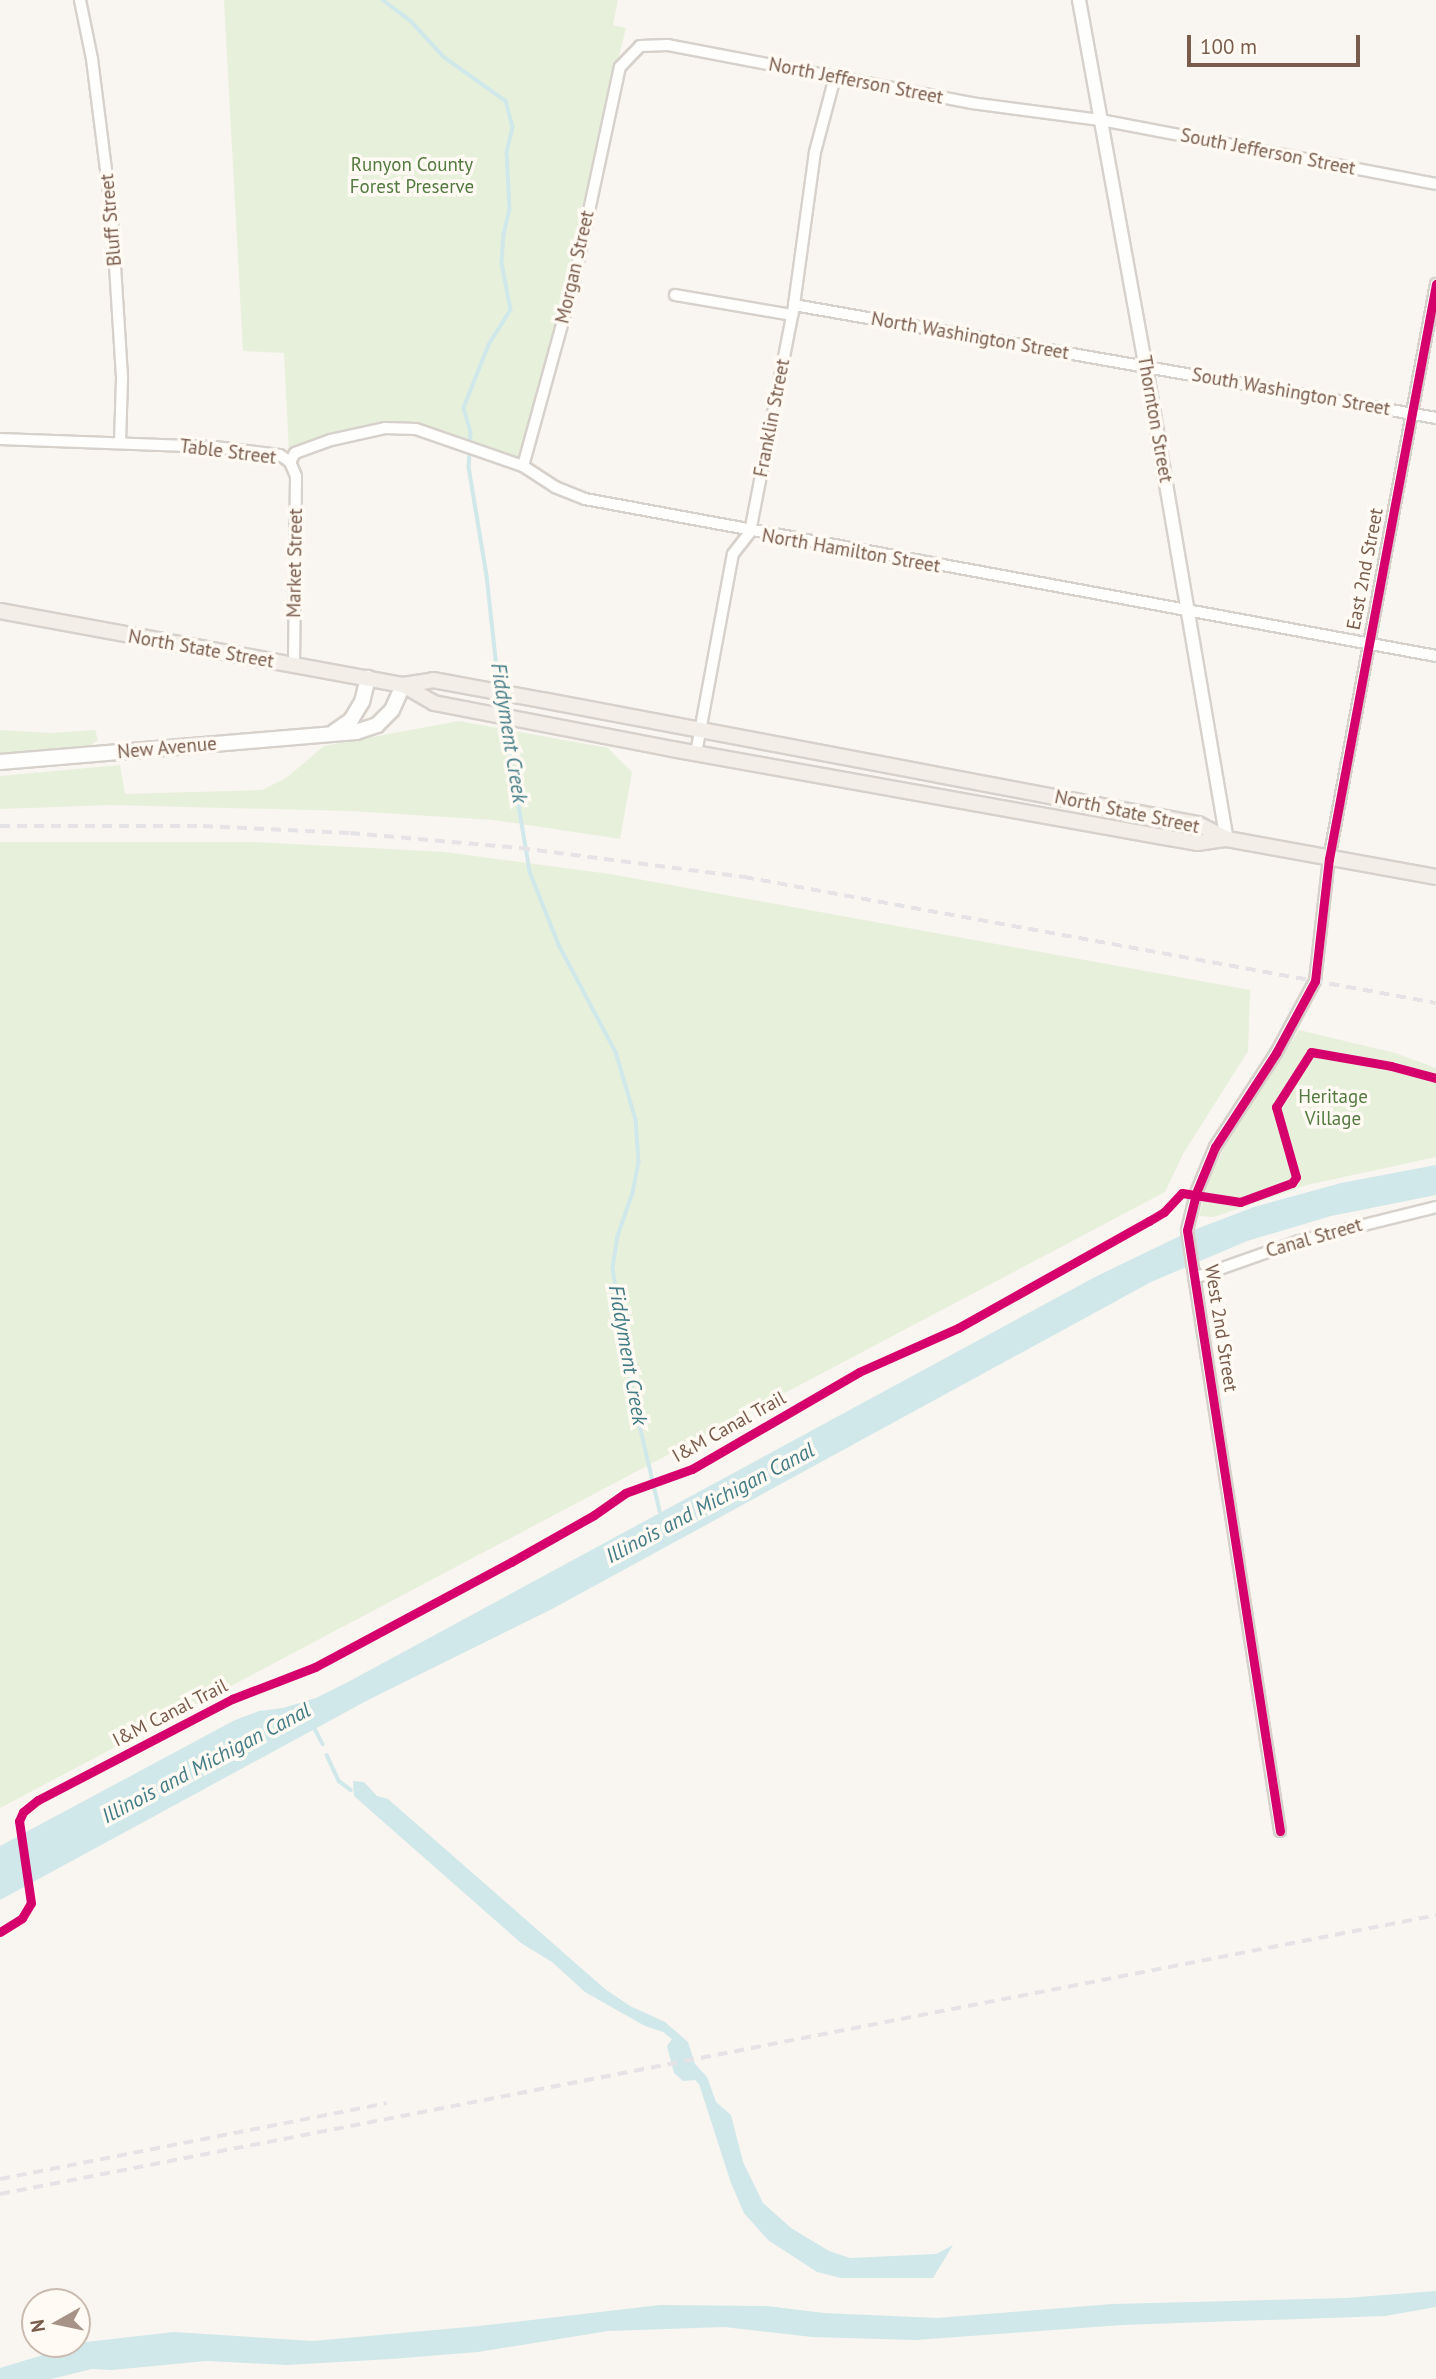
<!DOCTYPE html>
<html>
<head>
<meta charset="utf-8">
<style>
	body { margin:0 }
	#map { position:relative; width:1436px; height:2379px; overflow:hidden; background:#f9f5f0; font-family:"PT Sans",sans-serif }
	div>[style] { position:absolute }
	.green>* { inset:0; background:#e7f0db }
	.water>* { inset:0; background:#d0e8ea }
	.stream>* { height:3.5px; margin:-1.75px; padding:0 1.75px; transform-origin:1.75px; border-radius:1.75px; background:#d0e8ea }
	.roads { filter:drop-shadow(2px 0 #d7d1cb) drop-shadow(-2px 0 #d7d1cb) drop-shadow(0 2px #d7d1cb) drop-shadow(0 -2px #d7d1cb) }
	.minor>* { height:10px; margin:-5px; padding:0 5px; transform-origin:5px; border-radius:5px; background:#fefefd }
	.tertiary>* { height:12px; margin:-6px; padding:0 6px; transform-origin:6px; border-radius:6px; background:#fefefd }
	.secondary>* { height:14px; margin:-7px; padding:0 7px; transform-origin:7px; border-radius:7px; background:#fefefd }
	.primary>* { height:14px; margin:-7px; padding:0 7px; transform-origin:7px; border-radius:7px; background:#f3eee8 }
	.rail>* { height:3.5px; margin-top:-1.75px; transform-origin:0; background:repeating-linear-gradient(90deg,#e6e3e7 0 10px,transparent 0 17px) }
	.cycleway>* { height:9px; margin:-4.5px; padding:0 4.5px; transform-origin:4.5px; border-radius:4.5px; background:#d6006c }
	span { translate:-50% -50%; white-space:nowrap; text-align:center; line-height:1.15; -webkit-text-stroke:7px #fffaf3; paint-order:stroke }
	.street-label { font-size:19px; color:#7a5c4d }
	.park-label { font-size:19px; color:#537a41 }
	.water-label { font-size:21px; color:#437c86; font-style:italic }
	.north { position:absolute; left:21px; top:2288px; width:70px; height:70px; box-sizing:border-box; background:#fffaf3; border:2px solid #cabbb1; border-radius:50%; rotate:261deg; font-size:19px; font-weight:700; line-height:28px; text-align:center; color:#7a5c4d }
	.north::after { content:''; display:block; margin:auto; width:24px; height:32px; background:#a69286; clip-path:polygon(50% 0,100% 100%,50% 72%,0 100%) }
	.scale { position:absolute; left:1187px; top:35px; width:173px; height:32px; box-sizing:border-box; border:4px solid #7a5c4d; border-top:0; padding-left:9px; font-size:21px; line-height:24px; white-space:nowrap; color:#7a5c4d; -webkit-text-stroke:5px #fffaf3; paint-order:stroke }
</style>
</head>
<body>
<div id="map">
	<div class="green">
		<div style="clip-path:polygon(224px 0,618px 0,613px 25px,626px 28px,598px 140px,571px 278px,520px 458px,438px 430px,393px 423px,338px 432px,289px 452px,284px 353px,243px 351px)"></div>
		<div style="clip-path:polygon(459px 721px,608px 748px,632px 772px,620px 839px,494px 820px,351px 811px,111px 805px,0 809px,0 776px,120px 765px,125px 794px,262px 790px,286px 778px,324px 746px)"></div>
		<div style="clip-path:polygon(0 730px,50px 733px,95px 730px,98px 740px,91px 745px,0 754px)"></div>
		<div style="clip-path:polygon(0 842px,256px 842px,445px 852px,610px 874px,1250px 990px,1248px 1051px,1183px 1154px,1165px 1192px,0 1808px)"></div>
		<div style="clip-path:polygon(1299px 1030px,1395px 1053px,1436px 1068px,1436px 1157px,1307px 1185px,1214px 1217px,1199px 1216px,1208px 1183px,1227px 1141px)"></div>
	</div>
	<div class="water">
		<div style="clip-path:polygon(1436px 1165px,1436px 1195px,1331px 1216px,1247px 1241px,1151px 1282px,552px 1609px,368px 1700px,0 1900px,0 1846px,235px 1720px,259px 1711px,283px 1708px,316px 1698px,348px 1682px,1095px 1277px,1186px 1233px,1254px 1207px,1341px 1183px)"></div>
		<div style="clip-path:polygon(353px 1781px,364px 1782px,377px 1796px,388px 1799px,605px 1989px,630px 2006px,665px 2022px,688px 2042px,695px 2064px,707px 2077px,716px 2102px,731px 2115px,743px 2162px,763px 2203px,791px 2228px,829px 2251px,850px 2258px,936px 2254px,953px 2245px,933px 2278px,841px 2278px,817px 2272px,768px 2240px,744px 2213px,731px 2183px,699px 2084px,695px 2080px,683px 2081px,674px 2073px,667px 2046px,672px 2039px,663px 2032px,645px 2026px,585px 1992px,552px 1962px,521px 1943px,354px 1796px)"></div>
		<div style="clip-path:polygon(1436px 2291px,1436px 2307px,1385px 2316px,1122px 2325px,916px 2340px,812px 2337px,724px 2327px,608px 2331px,478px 2352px,391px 2359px,287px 2365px,206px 2361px,112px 2370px,92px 2369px,51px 2379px,0 2379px,0 2368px,86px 2342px,174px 2332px,313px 2341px,479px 2326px,660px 2305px,767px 2306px,824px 2313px,937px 2318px,1112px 2304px,1346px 2298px)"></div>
	</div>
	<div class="stream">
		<div style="left:383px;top:0;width:34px;rotate:37deg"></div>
		<div style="left:410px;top:20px;width:50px;rotate:47.4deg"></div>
		<div style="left:444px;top:57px;width:76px;rotate:35.4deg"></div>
		<div style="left:506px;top:101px;width:27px;rotate:75deg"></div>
		<div style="left:513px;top:127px;width:26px;rotate:103deg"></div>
		<div style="left:507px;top:152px;width:57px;rotate:87deg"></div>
		<div style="left:510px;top:209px;width:26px;rotate:103deg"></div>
		<div style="left:504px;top:234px;width:29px;rotate:94deg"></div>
		<div style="left:502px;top:263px;width:48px;rotate:79.2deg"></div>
		<div style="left:511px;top:310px;width:41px;rotate:122.2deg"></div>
		<div style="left:489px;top:345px;width:68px;rotate:111.6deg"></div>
		<div style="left:464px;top:408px;width:25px;rotate:74deg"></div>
		<div style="left:471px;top:432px;width:35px;rotate:93deg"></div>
		<div style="left:469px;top:467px;width:110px;rotate:80.6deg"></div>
		<div style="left:487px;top:576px;width:112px;rotate:83.8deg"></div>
		<div style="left:505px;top:722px;width:152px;rotate:80.5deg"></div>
		<div style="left:530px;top:872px;width:79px;rotate:68.3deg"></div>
		<div style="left:559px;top:945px;width:121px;rotate:62deg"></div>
		<div style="left:616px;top:1052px;width:71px;rotate:73.6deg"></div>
		<div style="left:636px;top:1120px;width:42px;rotate:85.9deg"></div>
		<div style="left:639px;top:1162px;width:32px;rotate:101deg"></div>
		<div style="left:633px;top:1193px;width:46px;rotate:109.2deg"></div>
		<div style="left:618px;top:1236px;width:32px;rotate:99deg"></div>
		<div style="left:613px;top:1268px;width:134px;rotate:81deg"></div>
		<div style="left:634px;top:1400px;width:114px;rotate:76.8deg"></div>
		<div style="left:315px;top:1729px;width:17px;rotate:62deg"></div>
		<div style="left:327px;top:1755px;width:29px;rotate:65deg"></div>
		<div style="left:339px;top:1781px;width:15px;rotate:37deg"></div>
	</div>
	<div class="roads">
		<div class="minor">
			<div style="left:80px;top:0;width:60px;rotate:78.5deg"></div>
			<div style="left:92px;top:59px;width:160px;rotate:82.8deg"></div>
			<div style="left:112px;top:218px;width:161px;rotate:86.4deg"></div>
			<div style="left:122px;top:379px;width:63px;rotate:91.8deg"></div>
			<div style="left:675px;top:295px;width:119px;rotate:9.7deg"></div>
			<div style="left:794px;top:305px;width:652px;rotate:9.98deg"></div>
			<div style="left:0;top:439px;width:215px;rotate:2.1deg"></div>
			<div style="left:215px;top:447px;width:65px;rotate:7deg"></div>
			<div style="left:280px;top:455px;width:12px;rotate:35deg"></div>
			<div style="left:290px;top:462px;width:15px;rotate:67deg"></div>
			<div style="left:296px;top:476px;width:190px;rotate:90.6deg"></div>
			<div style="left:290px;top:462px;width:10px;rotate:-61deg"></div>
			<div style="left:295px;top:453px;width:38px;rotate:-20deg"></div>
			<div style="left:331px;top:440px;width:55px;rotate:-12.5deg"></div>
			<div style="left:385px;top:428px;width:31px;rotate:2deg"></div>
			<div style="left:416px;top:429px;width:113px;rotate:19.1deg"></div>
			<div style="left:523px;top:466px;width:38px;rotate:33deg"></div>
			<div style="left:555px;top:487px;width:32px;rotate:22deg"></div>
			<div style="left:585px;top:499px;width:865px;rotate:10.45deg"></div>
			<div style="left:523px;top:466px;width:192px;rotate:-74.6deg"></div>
			<div style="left:574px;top:281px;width:219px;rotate:-77.9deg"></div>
			<div style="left:620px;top:67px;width:29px;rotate:-46deg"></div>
			<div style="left:640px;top:46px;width:28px;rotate:-2deg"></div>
			<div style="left:668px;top:45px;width:309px;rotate:10.8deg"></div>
			<div style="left:971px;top:103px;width:131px;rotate:7.5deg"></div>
			<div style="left:1101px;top:120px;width:341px;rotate:10.8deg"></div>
			<div style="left:696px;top:753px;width:202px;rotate:-79.5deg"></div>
			<div style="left:733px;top:554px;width:28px;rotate:-52deg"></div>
			<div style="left:750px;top:532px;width:231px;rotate:-79deg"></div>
			<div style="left:794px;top:305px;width:154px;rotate:-82.2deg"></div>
			<div style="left:815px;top:152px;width:78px;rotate:-75.1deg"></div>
			<div style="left:1194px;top:1278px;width:111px;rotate:-19.4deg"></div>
			<div style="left:1299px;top:1241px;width:141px;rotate:-13.9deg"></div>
			<div style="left:1280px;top:1831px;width:608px;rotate:-98.8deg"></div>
			<div style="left:1187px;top:1230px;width:38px;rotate:-76deg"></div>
			<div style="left:1196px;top:1193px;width:50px;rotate:-67.6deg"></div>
			<div style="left:1215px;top:1147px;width:112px;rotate:-57deg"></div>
			<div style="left:1276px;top:1053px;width:82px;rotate:-61.6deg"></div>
			<div style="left:1315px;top:981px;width:123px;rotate:-83.5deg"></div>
			<div style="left:1329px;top:859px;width:585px;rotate:-79.46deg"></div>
		</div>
		<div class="tertiary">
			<div style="left:1079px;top:0;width:373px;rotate:79.7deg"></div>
			<div style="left:1146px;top:367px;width:479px;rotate:80.3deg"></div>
		</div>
		<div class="secondary">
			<div style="left:334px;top:732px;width:21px;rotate:-35deg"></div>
			<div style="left:351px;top:720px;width:21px;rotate:-59deg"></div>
			<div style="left:362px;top:702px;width:25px;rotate:-76deg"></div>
			<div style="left:0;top:762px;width:357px;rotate:-4.8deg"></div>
			<div style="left:356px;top:732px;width:22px;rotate:-18deg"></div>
			<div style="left:377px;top:725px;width:21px;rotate:-45deg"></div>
			<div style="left:392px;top:710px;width:27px;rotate:-66deg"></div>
		</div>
		<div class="primary">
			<div style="left:0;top:611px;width:410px;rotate:10.4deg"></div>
			<div style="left:403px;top:685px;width:30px;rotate:-9deg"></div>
			<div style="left:433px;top:680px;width:111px;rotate:10.4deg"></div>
			<div style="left:542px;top:700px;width:668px;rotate:10.7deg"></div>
			<div style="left:1198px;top:824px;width:33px;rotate:27deg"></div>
			<div style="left:1227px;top:839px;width:212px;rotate:10.3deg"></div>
			<div style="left:403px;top:685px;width:36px;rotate:30deg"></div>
			<div style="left:434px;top:703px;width:242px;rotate:10.9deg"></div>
			<div style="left:672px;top:749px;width:533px;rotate:10.15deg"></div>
			<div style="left:1197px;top:843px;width:30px;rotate:-8deg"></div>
		</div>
	</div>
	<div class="rail">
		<div style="left:0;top:826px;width:203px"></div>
		<div style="left:203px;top:826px;width:147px;rotate:2.7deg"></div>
		<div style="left:350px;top:833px;width:171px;rotate:5deg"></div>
		<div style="left:520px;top:848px;width:226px;rotate:7.4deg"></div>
		<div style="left:744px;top:877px;width:703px;rotate:10.32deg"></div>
		<div style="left:0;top:2179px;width:394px;rotate:-11.1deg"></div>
		<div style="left:0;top:2194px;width:1463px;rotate:-10.99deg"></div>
	</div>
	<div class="cycleway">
		<div style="left:1280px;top:1831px;width:608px;rotate:-98.8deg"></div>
		<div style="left:1187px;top:1230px;width:38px;rotate:-76deg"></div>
		<div style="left:1196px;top:1193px;width:50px;rotate:-67.6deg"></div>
		<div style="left:1215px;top:1147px;width:112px;rotate:-57deg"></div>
		<div style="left:1276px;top:1053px;width:82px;rotate:-61.6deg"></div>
		<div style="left:1315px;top:981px;width:123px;rotate:-83.5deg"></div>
		<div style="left:1329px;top:859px;width:585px;rotate:-79.46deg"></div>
		<div style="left:0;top:1932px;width:26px;rotate:-32deg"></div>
		<div style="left:22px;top:1918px;width:17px;rotate:-59deg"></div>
		<div style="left:31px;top:1903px;width:83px;rotate:-98.3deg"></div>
		<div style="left:19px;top:1821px;width:10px;rotate:-66deg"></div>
		<div style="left:23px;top:1812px;width:19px;rotate:-39deg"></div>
		<div style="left:38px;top:1800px;width:219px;rotate:-27.5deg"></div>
		<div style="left:232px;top:1699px;width:89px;rotate:-21.1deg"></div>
		<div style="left:315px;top:1667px;width:222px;rotate:-28.2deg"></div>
		<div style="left:511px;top:1562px;width:95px;rotate:-29.5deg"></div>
		<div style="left:594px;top:1515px;width:38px;rotate:-35deg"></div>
		<div style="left:625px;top:1493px;width:71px;rotate:-19.7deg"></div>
		<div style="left:692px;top:1469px;width:193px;rotate:-30.1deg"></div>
		<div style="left:859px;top:1372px;width:108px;rotate:-24deg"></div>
		<div style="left:958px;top:1328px;width:219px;rotate:-29.3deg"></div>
		<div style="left:1149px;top:1221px;width:17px;rotate:-31deg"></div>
		<div style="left:1164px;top:1212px;width:26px;rotate:-47deg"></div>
		<div style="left:1182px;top:1193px;width:59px;rotate:8.8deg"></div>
		<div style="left:1240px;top:1202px;width:55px;rotate:-20.1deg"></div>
		<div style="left:1292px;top:1183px;width:7px;rotate:-56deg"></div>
		<div style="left:1296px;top:1177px;width:73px;rotate:-105.9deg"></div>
		<div style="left:1276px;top:1107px;width:65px;rotate:-57.5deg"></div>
		<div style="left:1311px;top:1052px;width:81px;rotate:9.9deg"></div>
		<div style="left:1391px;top:1066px;width:47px;rotate:14.9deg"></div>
	</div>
	<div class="street-label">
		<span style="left:856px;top:81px;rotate:11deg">North Jefferson Street</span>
		<span style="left:1268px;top:152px;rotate:11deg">South Jefferson Street</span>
		<span style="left:111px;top:220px;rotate:-95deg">Bluff Street</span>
		<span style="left:575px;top:267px;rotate:-77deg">Morgan Street</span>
		<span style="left:970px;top:336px;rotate:10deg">North Washington Street</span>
		<span style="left:1291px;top:392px;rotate:10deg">South Washington Street</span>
		<span style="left:772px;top:418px;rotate:-79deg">Franklin Street</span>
		<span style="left:1155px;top:419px;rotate:80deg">Thornton Street</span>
		<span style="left:228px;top:452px;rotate:7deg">Table Street</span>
		<span style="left:851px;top:551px;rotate:10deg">North Hamilton Street</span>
		<span style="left:295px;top:563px;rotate:-89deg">Market Street</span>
		<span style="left:1365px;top:569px;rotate:-79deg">East 2nd Street</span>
		<span style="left:201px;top:649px;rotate:10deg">North State Street</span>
		<span style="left:167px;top:748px;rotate:-5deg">New Avenue</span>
		<span style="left:1127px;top:812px;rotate:12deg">North State Street</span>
		<span style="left:1314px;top:1238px;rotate:-16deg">Canal Street</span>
		<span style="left:1221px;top:1328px;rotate:81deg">West 2nd Street</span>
		<span style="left:729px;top:1427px;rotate:-29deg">I&amp;M Canal Trail</span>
		<span style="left:170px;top:1713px;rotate:-27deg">I&amp;M Canal Trail</span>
	</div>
	<div class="park-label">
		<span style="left:412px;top:176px">Runyon County<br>Forest Preserve</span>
		<span style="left:1333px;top:1108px">Heritage<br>Village</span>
	</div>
	<div class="water-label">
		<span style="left:509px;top:733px;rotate:81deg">Fiddyment Creek</span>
		<span style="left:628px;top:1355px;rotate:80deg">Fiddyment Creek</span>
		<span style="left:710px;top:1503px;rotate:-28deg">Illinois and Michigan Canal</span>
		<span style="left:206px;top:1763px;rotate:-28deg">Illinois and Michigan Canal</span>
	</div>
	<div class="north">N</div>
	<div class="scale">100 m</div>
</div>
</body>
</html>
